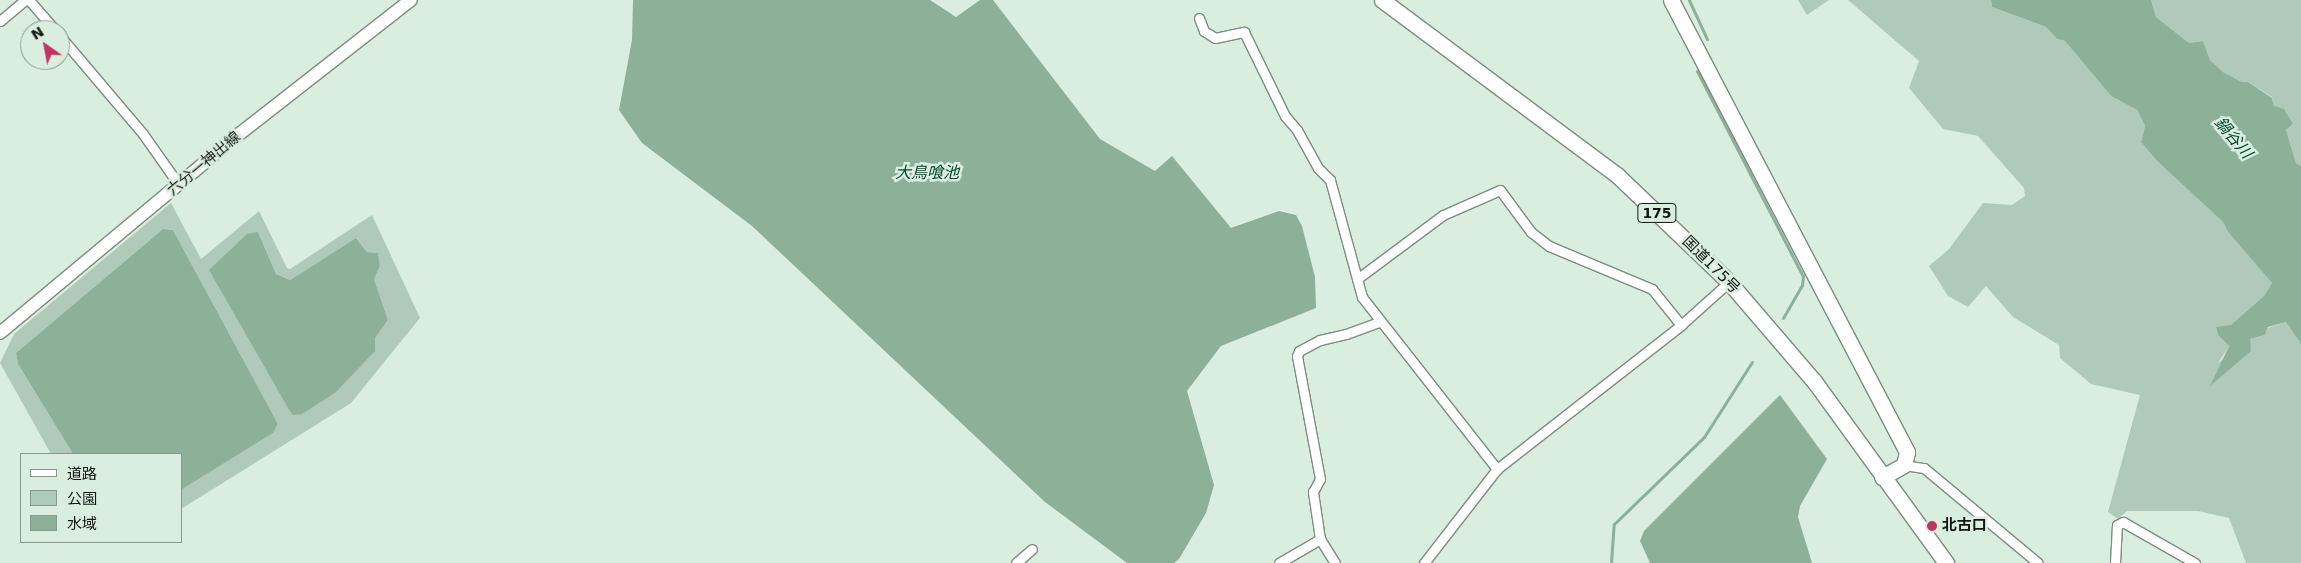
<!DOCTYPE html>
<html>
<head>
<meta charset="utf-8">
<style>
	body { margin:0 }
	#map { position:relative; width:2301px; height:563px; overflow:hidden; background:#daeee0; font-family:"DejaVu Sans","Noto Sans JP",sans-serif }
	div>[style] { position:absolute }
	.green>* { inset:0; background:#afcab8 }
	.water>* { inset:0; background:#8db099 }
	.stream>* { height:3px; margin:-1.5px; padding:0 1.5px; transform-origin:1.5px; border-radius:1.5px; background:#8db099 }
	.roads { filter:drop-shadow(1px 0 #7b8d81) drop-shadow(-1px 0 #7b8d81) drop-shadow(0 1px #7b8d81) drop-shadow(0 -1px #7b8d81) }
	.minor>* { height:9px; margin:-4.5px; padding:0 4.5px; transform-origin:4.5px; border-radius:4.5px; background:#fff }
	.secondary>* { height:12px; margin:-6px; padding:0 6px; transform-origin:6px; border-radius:6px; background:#fff }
	.trunk>* { height:15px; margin:-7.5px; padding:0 7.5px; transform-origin:7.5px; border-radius:7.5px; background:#fff }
	.dots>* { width:14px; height:14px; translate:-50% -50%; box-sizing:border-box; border:2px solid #daeee0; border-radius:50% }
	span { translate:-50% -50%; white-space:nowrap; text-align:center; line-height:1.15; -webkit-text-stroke:5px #daeee0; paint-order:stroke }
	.shield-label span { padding:1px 4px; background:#daeee0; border:1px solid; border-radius:4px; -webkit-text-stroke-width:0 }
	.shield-label { font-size:14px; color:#121814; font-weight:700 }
	.street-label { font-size:15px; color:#121814 }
	.poi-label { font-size:15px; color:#121814; font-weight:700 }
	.left { translate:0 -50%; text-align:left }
	.water-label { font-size:16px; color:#09492a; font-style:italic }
	.legend { position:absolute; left:20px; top:453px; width:162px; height:90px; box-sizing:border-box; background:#daeee0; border:1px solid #8a988e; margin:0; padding:6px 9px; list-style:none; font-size:15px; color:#121814 }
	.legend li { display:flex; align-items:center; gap:10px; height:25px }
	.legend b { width:25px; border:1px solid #8a988e }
	.north { position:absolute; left:20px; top:20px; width:50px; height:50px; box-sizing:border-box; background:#daeee0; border:1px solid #8a988e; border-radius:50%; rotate:327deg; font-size:14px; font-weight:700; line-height:20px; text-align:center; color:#121814 }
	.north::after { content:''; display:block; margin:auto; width:18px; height:22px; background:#c13361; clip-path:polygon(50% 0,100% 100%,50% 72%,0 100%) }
</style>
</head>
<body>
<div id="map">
	<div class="green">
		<div style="clip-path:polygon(1798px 0,1829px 0,1807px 15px)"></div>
		<div style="clip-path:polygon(1848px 0,1991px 0,1992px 7px,2046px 27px,2057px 39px,2065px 41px,2111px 96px,2137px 110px,2145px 126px,2141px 142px,2157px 161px,2223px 222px,2228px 232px,2272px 283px,2264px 296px,2231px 326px,2216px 327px,2218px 335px,2229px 346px,2218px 363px,2250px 339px,2265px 335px,2268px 328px,2286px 322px,2301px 344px,2301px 563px,2246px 563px,2229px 518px,2198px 511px,2127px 511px,2118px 519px,2108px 512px,2140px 395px,2091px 384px,2060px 358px,2059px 345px,2013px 317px,1986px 286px,1968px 307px,1948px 296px,1929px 266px,1949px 249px,1983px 203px,2012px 205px,2025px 196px,2024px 188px,1978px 136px,1943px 129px,1909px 88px,1919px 61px)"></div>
		<div style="clip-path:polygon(2151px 0,2301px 0,2301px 166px,2296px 163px,2286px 130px,2293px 124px,2274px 106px,2272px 97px,2248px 82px,2242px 82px,2223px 72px,2210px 60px,2203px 41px,2189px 43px,2156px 17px)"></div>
		<div style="clip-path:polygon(evenodd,171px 203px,201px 259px,259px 211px,287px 268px,290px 269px,372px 215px,420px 318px,351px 403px,181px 509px,181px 490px,273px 433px,278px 424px,173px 230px,163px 229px,16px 353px,18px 364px,73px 454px,51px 454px,0 363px,14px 334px,171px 203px,258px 232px,276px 274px,290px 280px,356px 238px,367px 252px,378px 253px,380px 266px,374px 279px,388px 320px,375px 338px,375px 351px,209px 270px,258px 232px)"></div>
	</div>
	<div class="water">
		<div style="clip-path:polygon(633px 0,930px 0,956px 17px,980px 0,993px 0,1100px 139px,1155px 171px,1172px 156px,1231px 228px,1279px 211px,1296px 215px,1302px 226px,1315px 277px,1316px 308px,1221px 346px,1187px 391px,1214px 485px,1206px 513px,1179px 559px,1174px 563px,1127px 563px,1045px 502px,752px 226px,642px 143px,619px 110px,632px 40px)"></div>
		<div style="clip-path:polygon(1991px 0,2151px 0,2156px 17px,2189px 43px,2203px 41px,2210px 60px,2223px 72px,2242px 82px,2248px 82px,2272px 98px,2274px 106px,2284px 109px,2293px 124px,2286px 130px,2296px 163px,2301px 166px,2301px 344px,2286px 322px,2268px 327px,2265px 335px,2250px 339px,2251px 351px,2210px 386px,2229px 346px,2218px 335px,2216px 327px,2231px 325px,2264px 296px,2272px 283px,2228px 232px,2223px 222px,2157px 161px,2141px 142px,2145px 126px,2137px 110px,2111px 96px,2065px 41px,2057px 39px,2046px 27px,1992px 7px)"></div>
		<div style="clip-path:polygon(163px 229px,173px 230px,278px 424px,273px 433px,181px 490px,181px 454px,73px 454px,18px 364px,16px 353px)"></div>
		<div style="clip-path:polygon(258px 232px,276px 274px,290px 280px,356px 238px,367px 252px,378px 253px,380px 266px,374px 279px,388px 320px,375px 338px,375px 351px,336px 392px,302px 414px,293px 415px,288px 408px,209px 270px,247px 234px)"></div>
		<div style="clip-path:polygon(1780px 395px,1827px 459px,1800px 506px,1798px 517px,1812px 563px,1650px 563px,1640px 541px,1644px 531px)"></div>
	</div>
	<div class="stream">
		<div style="left:1689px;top:0;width:43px;rotate:65.2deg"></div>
		<div style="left:1697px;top:71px;width:231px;rotate:62.7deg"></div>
		<div style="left:1803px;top:276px;width:9px;rotate:96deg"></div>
		<div style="left:1802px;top:285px;width:38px;rotate:120deg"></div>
		<div style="left:1611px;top:563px;width:39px;rotate:-86deg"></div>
		<div style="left:1614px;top:524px;width:125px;rotate:-44deg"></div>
		<div style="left:1704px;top:437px;width:89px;rotate:-57.4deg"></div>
	</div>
	<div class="roads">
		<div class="minor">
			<div style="left:29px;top:0;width:40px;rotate:49deg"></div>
			<div style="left:1199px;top:18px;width:14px;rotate:69deg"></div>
			<div style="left:1204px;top:31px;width:13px;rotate:32deg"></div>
			<div style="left:1215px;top:38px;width:30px;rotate:-12deg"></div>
			<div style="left:1244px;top:32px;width:93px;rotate:64deg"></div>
			<div style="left:1285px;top:116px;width:18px;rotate:49deg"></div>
			<div style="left:1297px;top:130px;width:43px;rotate:61.1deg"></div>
			<div style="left:1318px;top:168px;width:17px;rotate:45deg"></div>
			<div style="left:1330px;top:180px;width:121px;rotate:74.7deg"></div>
			<div style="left:1362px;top:297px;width:219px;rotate:51.9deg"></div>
			<div style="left:0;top:21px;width:33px;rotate:-40deg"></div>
			<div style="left:60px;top:36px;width:128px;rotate:49.7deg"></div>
			<div style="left:143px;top:134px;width:62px;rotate:54.8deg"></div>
			<div style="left:1357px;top:279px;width:107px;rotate:-36.7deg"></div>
			<div style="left:1443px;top:215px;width:62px;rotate:-23.7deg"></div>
			<div style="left:1500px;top:190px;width:52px;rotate:53.6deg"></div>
			<div style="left:1531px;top:232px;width:23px;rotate:38deg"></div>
			<div style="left:1549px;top:246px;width:112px;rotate:22.7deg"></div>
			<div style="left:1652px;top:289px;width:46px;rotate:51.1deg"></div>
			<div style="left:1904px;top:465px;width:20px;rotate:9deg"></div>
			<div style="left:1924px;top:468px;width:148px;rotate:39.8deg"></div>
			<div style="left:1320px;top:539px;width:48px;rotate:-98.5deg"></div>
			<div style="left:1313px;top:492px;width:15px;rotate:-62deg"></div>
			<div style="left:1320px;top:479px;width:125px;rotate:-100.6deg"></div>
			<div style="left:1297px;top:356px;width:5px;rotate:-68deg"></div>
			<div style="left:1299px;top:351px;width:24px;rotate:-28deg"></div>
			<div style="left:1320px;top:340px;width:27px;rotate:-13deg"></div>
			<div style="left:1346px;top:334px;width:35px;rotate:-20deg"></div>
			<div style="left:1016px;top:563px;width:21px;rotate:-41deg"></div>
			<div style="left:1279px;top:563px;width:48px;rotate:-30.3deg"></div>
			<div style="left:1320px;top:539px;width:28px;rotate:58deg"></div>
			<div style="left:1424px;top:563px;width:119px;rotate:-52.2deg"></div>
			<div style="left:1497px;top:469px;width:234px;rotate:-38deg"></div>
			<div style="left:1681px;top:325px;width:64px;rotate:-41.9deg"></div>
			<div style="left:2115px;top:563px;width:38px;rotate:-87deg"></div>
			<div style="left:2117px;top:525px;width:7px;rotate:-27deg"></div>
			<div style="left:2123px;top:522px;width:83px;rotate:29.7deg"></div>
		</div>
		<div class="secondary">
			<div style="left:0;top:333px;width:310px;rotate:-39.8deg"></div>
			<div style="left:238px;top:135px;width:219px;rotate:-38deg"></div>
		</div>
		<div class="trunk">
			<div style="left:1382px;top:0;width:293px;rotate:36.7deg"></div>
			<div style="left:1617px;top:175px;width:155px;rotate:43.7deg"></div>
			<div style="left:1729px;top:282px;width:130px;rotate:49.4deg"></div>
			<div style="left:1814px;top:381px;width:225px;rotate:54deg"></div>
			<div style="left:1671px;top:0;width:510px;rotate:62.43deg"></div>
			<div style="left:1907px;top:452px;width:13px;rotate:103deg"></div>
			<div style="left:1904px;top:465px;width:25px;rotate:151deg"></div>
		</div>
	</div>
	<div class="dots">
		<div style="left:1932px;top:526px;background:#c13361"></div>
	</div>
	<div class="shield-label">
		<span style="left:1657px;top:213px">175</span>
	</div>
	<div class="street-label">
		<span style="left:204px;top:164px;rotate:-40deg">六分一神出線</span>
		<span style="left:1711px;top:265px;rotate:45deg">国道175号</span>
	</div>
	<div class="poi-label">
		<span class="left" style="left:1942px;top:526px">北古口</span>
	</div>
	<div class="water-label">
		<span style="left:2233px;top:138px;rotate:50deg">鍋谷川</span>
		<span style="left:927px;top:173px">大鳥喰池</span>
	</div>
	<ul class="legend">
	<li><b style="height:6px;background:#fff"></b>道路</li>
	<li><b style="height:14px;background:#afcab8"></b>公園</li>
	<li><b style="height:14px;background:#8db099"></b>水域</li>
	</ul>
	<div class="north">N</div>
</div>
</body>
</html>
